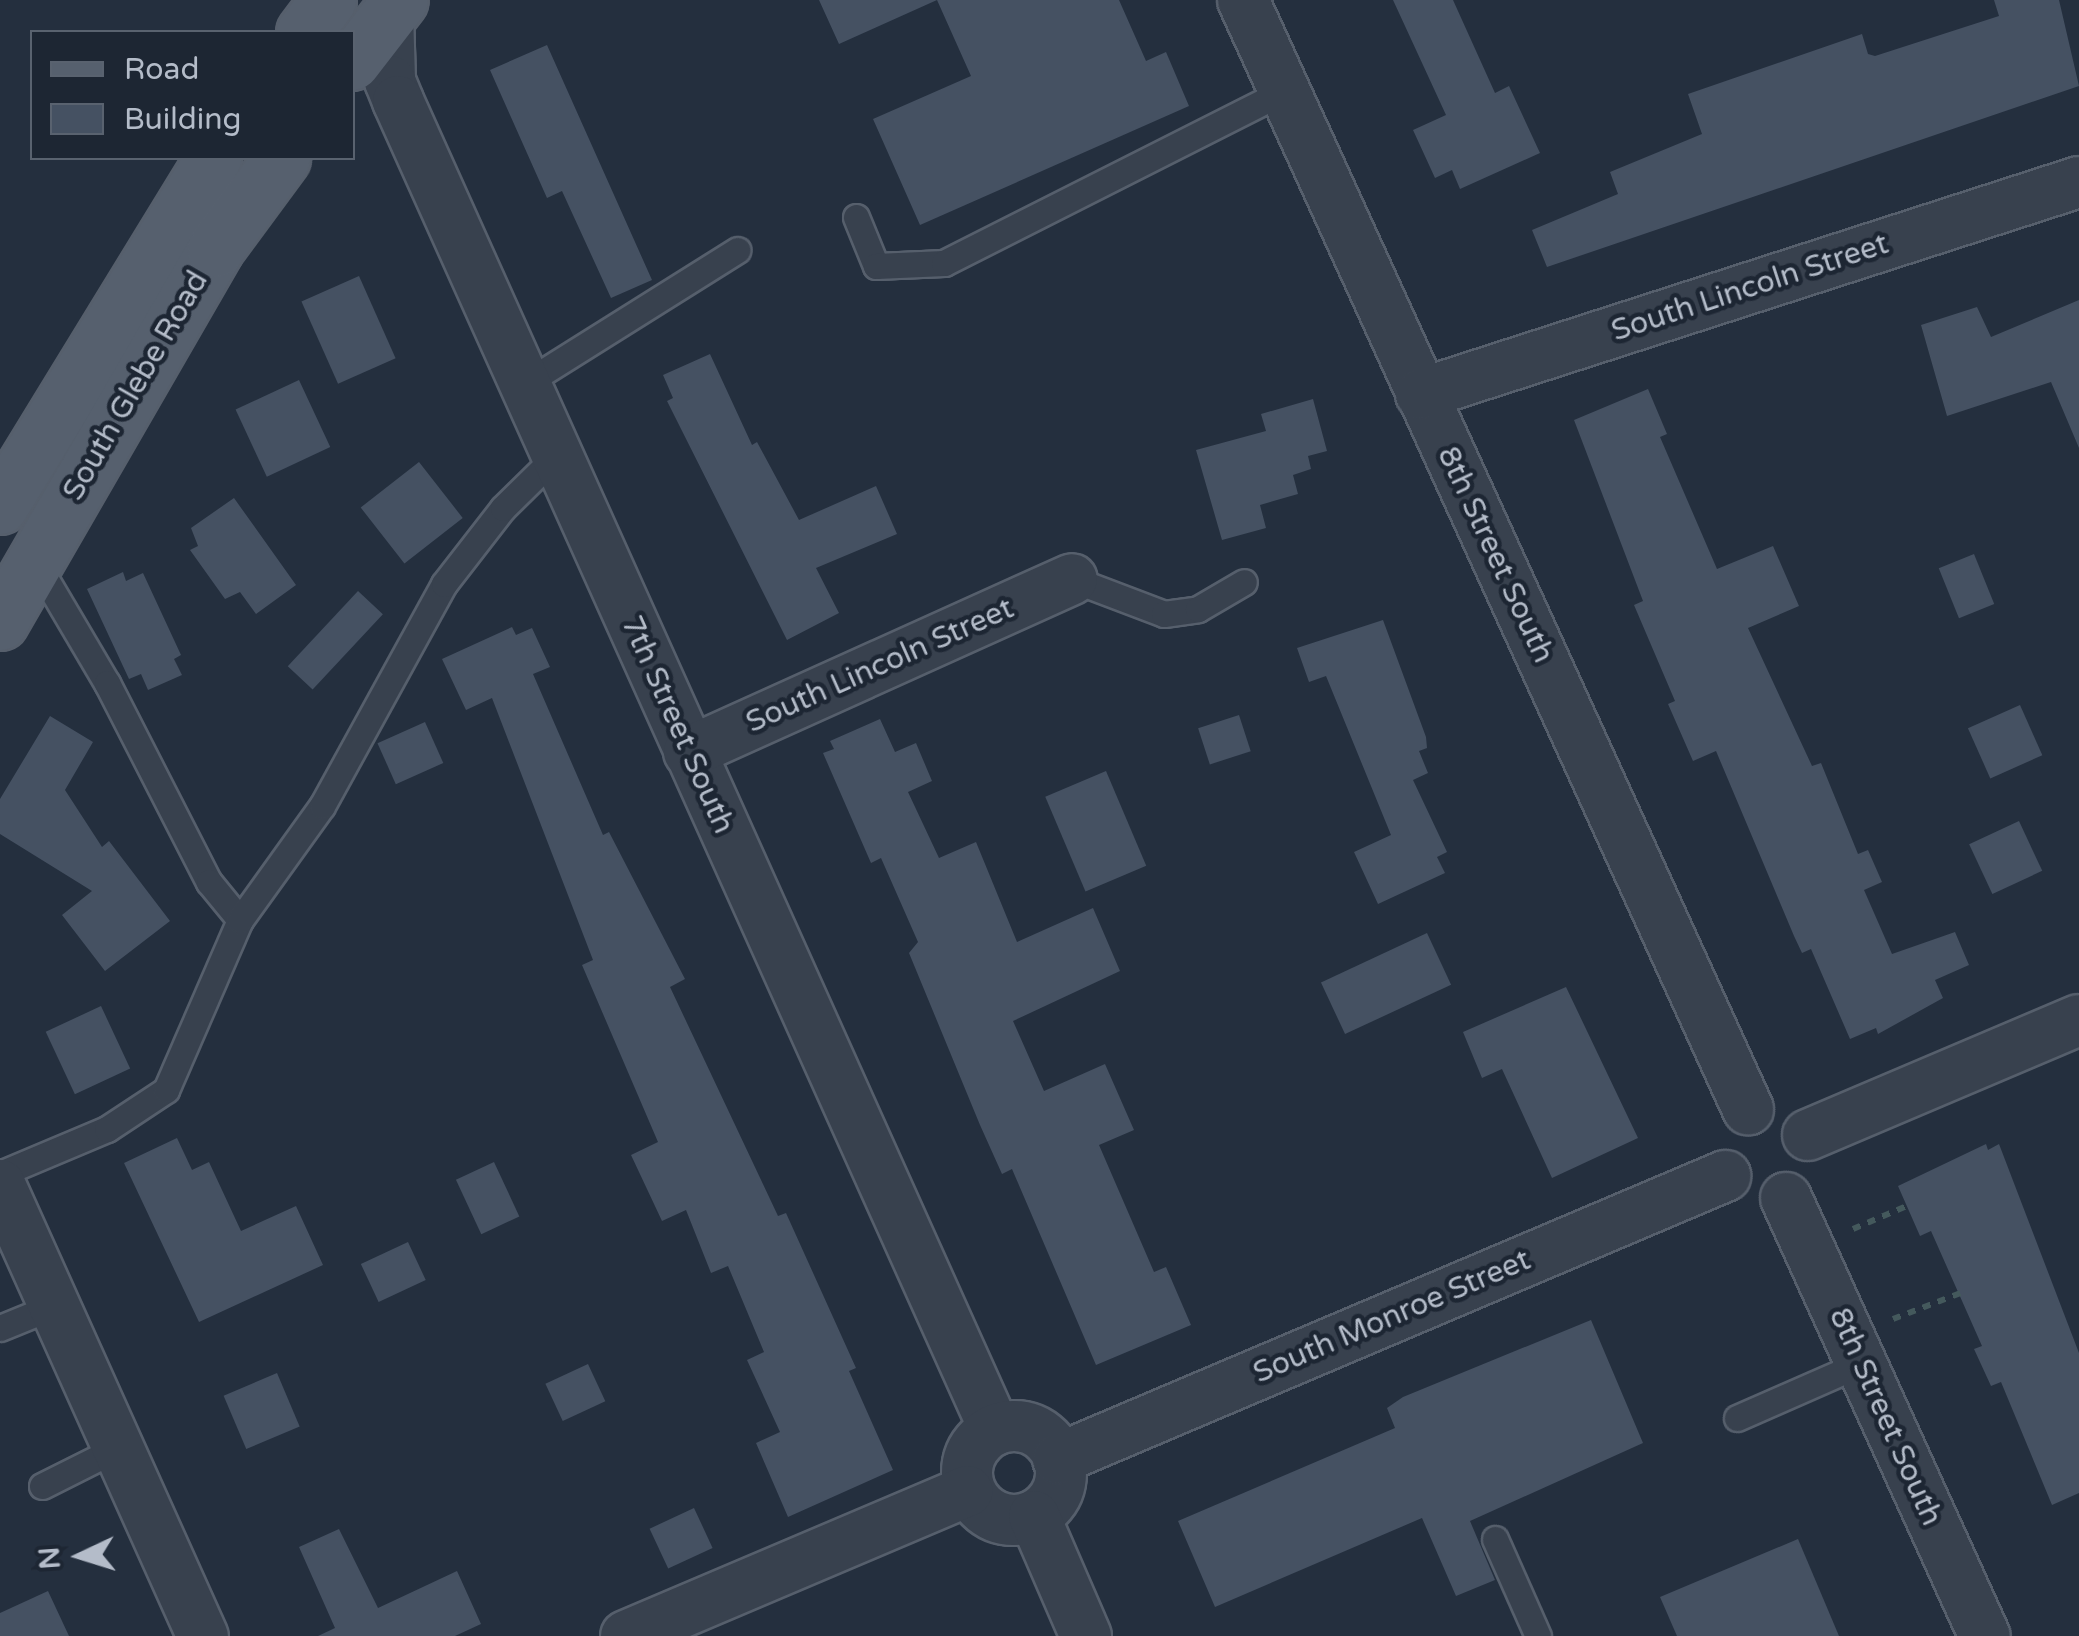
<!DOCTYPE html>
<html>
<head>
<meta charset="utf-8">
<style>
	body { margin:0 }
	#map { position:relative; width:2079px; height:1636px; overflow:hidden; background:#242f3e; font-family:"Varela Round",sans-serif }
	div>[style] { position:absolute }
	.building>* { inset:0; background:#455162; transform-origin:0 0 }
	.path>* { height:6px; margin-top:-3px; transform-origin:0; background:repeating-linear-gradient(90deg,#44595c 0 8px,transparent 0 16px) }
	.roads { filter:drop-shadow(2px 0 #565f6c) drop-shadow(-2px 0 #565f6c) drop-shadow(0 2px #565f6c) drop-shadow(0 -2px #565f6c) }
	.service>* { height:25px; margin:-12.5px; padding:0 12.5px; transform-origin:12.5px; border-radius:12.5px; background:#38414e }
	.minor>* { height:50px; margin:-25px; padding:0 25px; transform-origin:25px; border-radius:25px; background:#38414e }
	.minor>.ring { margin:-25px; padding:0; box-sizing:content-box; background:none; border:50px solid #38414e; border-radius:50% }
	.primary>* { height:55px; margin:-27.5px; padding:0 27.5px; transform-origin:27.5px; border-radius:27.5px; background:#56606e }
	span { translate:-50% -50%; white-space:nowrap; text-align:center; line-height:1.15; -webkit-text-stroke:9px #1d2633; paint-order:stroke }
	.street-label { font-size:30px; color:#b4bcc9 }
	.legend { position:absolute; left:30px; top:30px; width:325px; height:130px; box-sizing:border-box; background:#1d2633; border:2px solid #59626f; margin:0; padding:12px 18px; list-style:none; font-size:30px; color:#b4bcc9 }
	.legend li { display:flex; align-items:center; gap:20px; height:50px }
	.legend b { width:50px; border:2px solid #59626f }
	.north { position:absolute; left:30px; top:1506px; width:100px; height:100px; -webkit-text-stroke:8px #1d2633; paint-order:stroke; rotate:266deg; font-size:28px; font-weight:700; line-height:40px; text-align:center; color:#b4bcc9 }
	.north::after { content:''; display:block; margin:auto; width:35px; height:45px; background:#b4bcc9; clip-path:polygon(50% 0,100% 100%,50% 72%,0 100%) }
</style>
</head>
<body>
<div id="map">
	<div class="building">
		<div style="clip-path:polygon(819px 0,1119px 0,1146px 61px,1166px 52px,1189px 106px,920px 225px,873px 119px,971px 76px,937px 0,839px 44px)"></div>
		<div style="clip-path:polygon(1393px 0,1453px 0,1495px 93px,1509px 86px,1540px 153px,1460px 189px,1452px 170px,1435px 178px,1413px 130px,1446px 115px)"></div>
		<div style="clip-path:polygon(1994px 0,2059px 0,2079px 86px,1547px 267px,1532px 230px,1618px 194px,1610px 172px,1702px 134px,1688px 94px,1862px 34px,1868px 54px,1875px 56px,1999px 16px)"></div>
		<div style="clip-path:polygon(547px 45px,652px 280px,611px 298px,562px 191px,547px 198px,490px 70px)"></div>
		<div style="left:359px;top:276px;width:90px;height:63px;rotate:66deg"></div>
		<div style="clip-path:polygon(2079px 300px,2079px 448px,2051px 382px,1947px 416px,1921px 325px,1977px 307px,1991px 337px)"></div>
		<div style="clip-path:polygon(710px 354px,752px 445px,757px 442px,799px 520px,876px 486px,897px 534px,816px 568px,839px 613px,787px 640px,667px 401px,673px 398px,663px 375px)"></div>
		<div style="left:299px;top:380px;width:74px;height:70px;rotate:65deg"></div>
		<div style="clip-path:polygon(1648px 389px,1667px 434px,1660px 437px,1717px 569px,1773px 546px,1799px 606px,1748px 628px,1812px 766px,1821px 763px,1858px 854px,1868px 850px,1882px 882px,1864px 890px,1892px 954px,1955px 932px,1969px 965px,1935px 980px,1943px 998px,1878px 1034px,1876px 1028px,1850px 1039px,1811px 949px,1802px 953px,1794px 936px,1716px 751px,1693px 761px,1668px 704px,1675px 701px,1634px 605px,1643px 601px,1574px 420px)"></div>
		<div style="clip-path:polygon(1313px 399px,1327px 451px,1308px 456px,1311px 469px,1293px 475px,1298px 494px,1260px 505px,1266px 528px,1222px 540px,1196px 450px,1266px 431px,1261px 414px)"></div>
		<div style="left:419px;top:462px;width:71px;height:74px;rotate:52deg"></div>
		<div style="clip-path:polygon(234px 498px,296px 585px,256px 614px,240px 592px,225px 599px,190px 550px,198px 546px,191px 528px)"></div>
		<div style="left:1974px;top:554px;width:54px;height:38px;rotate:68deg"></div>
		<div style="clip-path:polygon(123px 572px,126px 581px,143px 573px,181px 655px,174px 659px,182px 675px,148px 690px,141px 674px,129px 679px,87px 589px)"></div>
		<div style="left:358px;top:591px;width:34px;height:103px;rotate:43deg"></div>
		<div style="clip-path:polygon(1383px 620px,1426px 737px,1427px 748px,1419px 751px,1428px 773px,1413px 780px,1447px 852px,1437px 857px,1445px 873px,1378px 904px,1354px 852px,1391px 835px,1326px 676px,1309px 682px,1297px 648px)"></div>
		<div style="clip-path:polygon(512px 627px,516px 635px,532px 628px,550px 667px,533px 674px,603px 835px,609px 832px,685px 979px,670px 987px,778px 1216px,786px 1213px,856px 1368px,849px 1371px,893px 1470px,788px 1517px,756px 1443px,780px 1432px,747px 1360px,764px 1352px,728px 1266px,711px 1273px,686px 1210px,662px 1221px,631px 1155px,658px 1142px,582px 965px,593px 960px,492px 698px,466px 710px,442px 659px)"></div>
		<div style="left:2020px;top:705px;width:55px;height:57px;rotate:66deg"></div>
		<div style="left:1239px;top:715px;width:38px;height:43px;rotate:72deg"></div>
		<div style="clip-path:polygon(50px 716px,93px 742px,65px 790px,102px 847px,109px 841px,170px 921px,105px 971px,62px 915px,92px 891px,0 834px,0 799px)"></div>
		<div style="clip-path:polygon(880px 719px,895px 752px,916px 743px,932px 781px,908px 792px,939px 858px,976px 842px,1017px 942px,1093px 908px,1120px 971px,1013px 1021px,1044px 1091px,1105px 1064px,1134px 1130px,1099px 1145px,1154px 1272px,1166px 1267px,1191px 1325px,1096px 1365px,1012px 1169px,1002px 1174px,980px 1125px,909px 953px,918px 942px,881px 858px,871px 863px,823px 753px,834px 749px,830px 741px)"></div>
		<div style="left:425px;top:722px;width:45px;height:52px;rotate:66deg"></div>
		<div style="left:1106px;top:771px;width:103px;height:66px;rotate:67deg"></div>
		<div style="left:2019px;top:821px;width:55px;height:55px;rotate:65deg"></div>
		<div style="left:1427px;top:933px;width:57px;height:117px;rotate:65deg"></div>
		<div style="clip-path:polygon(1566px 987px,1638px 1138px,1552px 1178px,1502px 1069px,1482px 1078px,1463px 1032px)"></div>
		<div style="left:101px;top:1006px;width:69px;height:61px;rotate:65deg"></div>
		<div style="clip-path:polygon(177px 1138px,192px 1170px,209px 1162px,241px 1231px,296px 1206px,323px 1265px,199px 1322px,124px 1163px)"></div>
		<div style="clip-path:polygon(1986px 1144px,1988px 1150px,1999px 1144px,2079px 1353px,2079px 1493px,2052px 1505px,2001px 1382px,1991px 1386px,1974px 1349px,1982px 1346px,1931px 1231px,1920px 1236px,1898px 1186px)"></div>
		<div style="left:494px;top:1162px;width:60px;height:42px;rotate:65deg"></div>
		<div style="left:408px;top:1242px;width:42px;height:52px;rotate:65deg"></div>
		<div style="clip-path:polygon(1591px 1320px,1643px 1443px,1470px 1521px,1495px 1580px,1456px 1596px,1422px 1518px,1215px 1607px,1178px 1521px,1395px 1428px,1387px 1408px,1403px 1397px)"></div>
		<div style="left:588px;top:1364px;width:41px;height:47px;rotate:65deg"></div>
		<div style="left:277px;top:1373px;width:58px;height:58px;rotate:67deg"></div>
		<div style="left:694px;top:1508px;width:44px;height:49px;rotate:65deg"></div>
		<div style="clip-path:polygon(339px 1529px,378px 1608px,457px 1571px,481px 1624px,455px 1636px,318px 1636px,335px 1628px,299px 1547px)"></div>
		<div style="clip-path:polygon(1798px 1539px,1839px 1636px,1677px 1636px,1660px 1597px)"></div>
		<div style="clip-path:polygon(48px 1591px,69px 1636px,0 1636px,0 1613px)"></div>
	</div>
	<div class="path">
		<div style="left:1853px;top:1229px;width:59px;rotate:-23.1deg"></div>
		<div style="left:1893px;top:1319px;width:78px;rotate:-21deg"></div>
	</div>
	<div class="roads">
		<div class="service">
			<div style="left:856px;top:217px;width:53px;rotate:67.8deg"></div>
			<div style="left:876px;top:266px;width:68px;rotate:-2.5deg"></div>
			<div style="left:944px;top:263px;width:381px;rotate:-26.8deg"></div>
			<div style="left:524px;top:384px;width:252px;rotate:-32.1deg"></div>
			<div style="left:35px;top:561px;width:142px;rotate:59.5deg"></div>
			<div style="left:107px;top:683px;width:224px;rotate:62.9deg"></div>
			<div style="left:209px;top:882px;width:49px;rotate:50.8deg"></div>
			<div style="left:1072px;top:579px;width:98px;rotate:20.8deg"></div>
			<div style="left:1164px;top:614px;width:34px;rotate:-8deg"></div>
			<div style="left:1198px;top:609px;width:53px;rotate:-30.4deg"></div>
			<div style="left:0;top:1174px;width:116px;rotate:-22.8deg"></div>
			<div style="left:107px;top:1129px;width:71px;rotate:-33.5deg"></div>
			<div style="left:166px;top:1090px;width:185px;rotate:-66.5deg"></div>
			<div style="left:240px;top:920px;width:140px;rotate:-54.3deg"></div>
			<div style="left:322px;top:806px;width:253px;rotate:-61.2deg"></div>
			<div style="left:444px;top:584px;width:96px;rotate:-52.2deg"></div>
			<div style="left:503px;top:508px;width:74px;rotate:-44.5deg"></div>
			<div style="left:0;top:1328px;width:58px;rotate:-22.2deg"></div>
			<div style="left:1737px;top:1418px;width:134px;rotate:-23.7deg"></div>
			<div style="left:42px;top:1486px;width:85px;rotate:-26.6deg"></div>
			<div style="left:1495px;top:1539px;width:106px;rotate:66.1deg"></div>
		</div>
		<div class="minor">
			<div style="left:1243px;top:0;width:1219px;rotate:65.52deg"></div>
			<div style="left:388px;top:13px;width:68px;rotate:88.3deg"></div>
			<div style="left:390px;top:81px;width:22px;rotate:68deg"></div>
			<div style="left:398px;top:101px;width:1457px;rotate:65.81deg"></div>
			<div style="left:1421px;top:394px;width:691px;rotate:-17.86deg"></div>
			<div style="left:689px;top:752px;width:420px;rotate:-24.3deg"></div>
			<div style="left:1808px;top:1135px;width:294px;rotate:-23deg"></div>
			<div style="left:0;top:1185px;width:495px;rotate:65.8deg"></div>
			<div style="left:1786px;top:1198px;width:481px;rotate:65.6deg"></div>
			<div class="ring" style="left:967px;top:1426px;width:44px;height:44px"></div>
			<div style="left:1058px;top:1459px;width:725px;rotate:-22.99deg"></div>
			<div style="left:1034px;top:1516px;width:131px;rotate:66.6deg"></div>
			<div style="left:626px;top:1636px;width:371px;rotate:-23deg"></div>
		</div>
		<div class="primary">
			<div style="left:304px;top:32px;width:40px;rotate:-53deg"></div>
			<div style="left:352px;top:62px;width:78px;rotate:-52.3deg"></div>
			<div style="left:0;top:506px;width:408px;rotate:-58.5deg"></div>
			<div style="left:0;top:622px;width:431px;rotate:-60deg"></div>
			<div style="left:215px;top:249px;width:113px;rotate:-53.6deg"></div>
		</div>
	</div>
	<div class="street-label">
		<span style="left:1750px;top:288px;rotate:-18deg">South Lincoln Street</span>
		<span style="left:136px;top:386px;rotate:-60deg">South Glebe Road</span>
		<span style="left:1495px;top:555px;rotate:65deg">8th Street South</span>
		<span style="left:880px;top:666px;rotate:-24deg">South Lincoln Street</span>
		<span style="left:677px;top:725px;rotate:66deg">7th Street South</span>
		<span style="left:1392px;top:1317px;rotate:-23deg">South Monroe Street</span>
		<span style="left:1885px;top:1417px;rotate:66deg">8th Street South</span>
	</div>
	<ul class="legend">
	<li><b style="height:12px;background:#56606e"></b>Road</li>
	<li><b style="height:28px;background:#455162"></b>Building</li>
	</ul>
	<div class="north">N</div>
</div>
</body>
</html>
